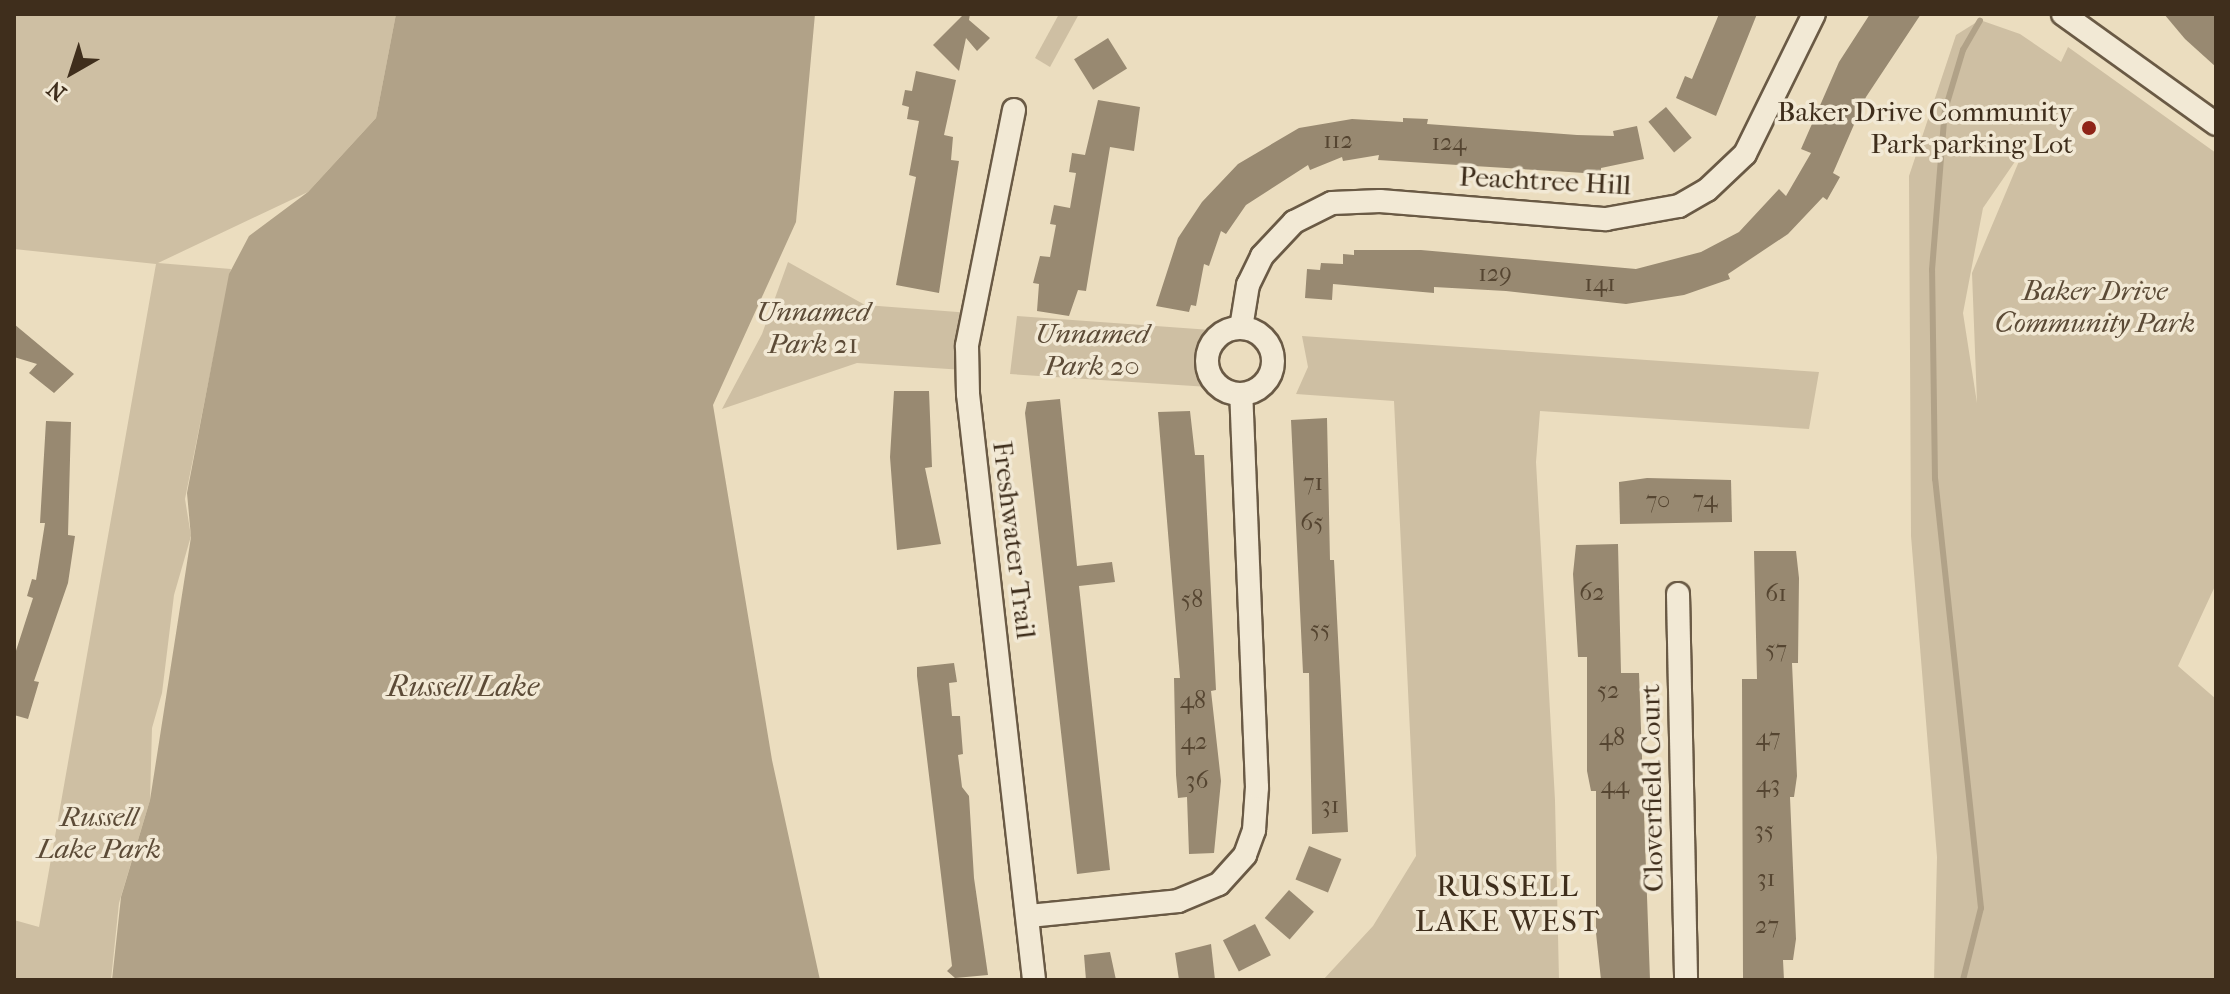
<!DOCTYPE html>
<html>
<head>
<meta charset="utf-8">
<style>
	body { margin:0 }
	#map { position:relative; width:2230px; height:994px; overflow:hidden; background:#ebddbf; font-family:"IM FELL French Canon",serif }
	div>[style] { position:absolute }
	.green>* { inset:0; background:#cebfa3 }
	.water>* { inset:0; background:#b1a288 }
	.stream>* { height:6px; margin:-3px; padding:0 3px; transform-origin:3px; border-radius:3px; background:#b1a288 }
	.building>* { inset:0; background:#988971; transform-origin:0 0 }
	.roads { filter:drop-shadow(2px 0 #6a5a45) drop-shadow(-2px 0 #6a5a45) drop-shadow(0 2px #6a5a45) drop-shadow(0 -2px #6a5a45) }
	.minor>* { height:22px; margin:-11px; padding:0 11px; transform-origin:11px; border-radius:11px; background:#f2e9d5 }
	.minor>.ring { margin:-11px; padding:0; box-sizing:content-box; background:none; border:22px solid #f2e9d5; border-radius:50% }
	.dots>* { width:22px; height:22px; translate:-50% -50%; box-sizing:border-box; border:4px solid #f2e9d5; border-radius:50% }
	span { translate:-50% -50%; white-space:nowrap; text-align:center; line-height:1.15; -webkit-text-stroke:7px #f2e9d5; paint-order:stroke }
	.number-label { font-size:24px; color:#554531 }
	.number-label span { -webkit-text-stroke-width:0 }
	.poi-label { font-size:28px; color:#3f2e1c }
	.right { translate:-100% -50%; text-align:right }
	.street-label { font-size:28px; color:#3f2e1c }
	.park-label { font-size:28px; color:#5c4b37; font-style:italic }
	.water-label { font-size:30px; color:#5c4b37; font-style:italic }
	.neighbourhood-label { font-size:30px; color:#3f2e1c; letter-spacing:2px }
	.frame { position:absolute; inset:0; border:16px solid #3f2e1c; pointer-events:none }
	.north { position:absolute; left:32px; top:32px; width:80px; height:80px; -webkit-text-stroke:6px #f2e9d5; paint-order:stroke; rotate:219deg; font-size:22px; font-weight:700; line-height:32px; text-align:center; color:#3f2e1c }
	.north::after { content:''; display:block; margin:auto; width:28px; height:36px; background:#3f2e1c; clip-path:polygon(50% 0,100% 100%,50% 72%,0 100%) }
</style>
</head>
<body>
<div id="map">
	<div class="green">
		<div style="clip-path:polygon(14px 14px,396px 14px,376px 118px,308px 192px,158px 263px,231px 269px,185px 499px,191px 536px,174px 595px,162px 693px,152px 728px,150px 800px,119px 903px,111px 980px,14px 980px,14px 920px,39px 927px,156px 264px,14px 249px)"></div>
		<div style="clip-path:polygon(1059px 14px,1079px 14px,1050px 67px,1035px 58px)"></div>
		<div style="clip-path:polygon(evenodd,1980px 20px,2020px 34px,2061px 62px,2068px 47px,2216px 153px,2216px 584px,2178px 666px,2216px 699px,2216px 980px,1934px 980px,1937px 857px,1911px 536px,1909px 176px,1956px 35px,1980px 20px,2025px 147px,1972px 273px,1977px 403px,1963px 313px,1983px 208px,2025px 147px)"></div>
		<div style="clip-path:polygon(788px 262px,865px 305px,971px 313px,964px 370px,857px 363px,722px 409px,762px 334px)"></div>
		<div style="clip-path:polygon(1017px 316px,1211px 330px,1201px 360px,1209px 387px,1010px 374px)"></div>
		<div style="clip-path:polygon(1302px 336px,1819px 372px,1809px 429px,1540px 411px,1536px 462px,1555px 800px,1559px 980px,1323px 980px,1373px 926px,1416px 856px,1394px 401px,1296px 394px,1308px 367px)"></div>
	</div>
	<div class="water">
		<div style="clip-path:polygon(396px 14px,815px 14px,796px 222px,713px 405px,772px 760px,820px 980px,112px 980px,121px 897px,150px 800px,191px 537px,187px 493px,229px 274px,249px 236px,308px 192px,376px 118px)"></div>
	</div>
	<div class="stream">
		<div style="left:1963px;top:980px;width:74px;rotate:-76deg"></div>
		<div style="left:1981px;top:908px;width:431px;rotate:-96.1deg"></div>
		<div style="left:1935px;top:479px;width:209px;rotate:-90.8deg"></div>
		<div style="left:1932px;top:270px;width:161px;rotate:-85.4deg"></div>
		<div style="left:1945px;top:110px;width:63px;rotate:-73.3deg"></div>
		<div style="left:1963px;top:50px;width:34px;rotate:-60deg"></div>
	</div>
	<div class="building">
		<div style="clip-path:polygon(964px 14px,970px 14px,969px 20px,990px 38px,977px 51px,966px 38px,959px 71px,933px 45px)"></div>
		<div style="clip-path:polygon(1719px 14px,1757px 14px,1716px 116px,1676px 98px,1685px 76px,1692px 79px)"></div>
		<div style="clip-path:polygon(1870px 14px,1921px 14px,1866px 97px,1833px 173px,1840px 177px,1827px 200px,1823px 197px,1788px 234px,1728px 274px,1730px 279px,1684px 295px,1626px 304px,1506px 291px,1434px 287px,1434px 293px,1333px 284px,1332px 300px,1305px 298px,1307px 269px,1320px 270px,1321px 263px,1343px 264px,1343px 254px,1354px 255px,1354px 250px,1421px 250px,1636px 269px,1701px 252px,1739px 232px,1779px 189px,1786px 196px,1811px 153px,1801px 149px,1839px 62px)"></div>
		<div style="clip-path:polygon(2164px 14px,2216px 14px,2216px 67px,2185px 39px)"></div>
		<div style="left:1108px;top:38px;width:36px;height:40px;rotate:58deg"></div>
		<div style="clip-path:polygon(916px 71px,956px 80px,944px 135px,953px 137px,951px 160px,959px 161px,939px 293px,896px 285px,916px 177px,909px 175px,919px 121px,907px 119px,909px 107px,902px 105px,905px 90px,912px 91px)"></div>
		<div style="clip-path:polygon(1098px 100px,1140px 107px,1134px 151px,1110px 147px,1086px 291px,1078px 290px,1069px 316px,1037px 311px,1039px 284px,1033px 283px,1040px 256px,1050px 257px,1056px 225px,1050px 224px,1054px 205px,1070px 208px,1076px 173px,1069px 172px,1072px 153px,1085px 155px)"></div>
		<div style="left:1666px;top:107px;width:40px;height:23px;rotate:50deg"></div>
		<div style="clip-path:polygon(1403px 118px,1428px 119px,1427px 124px,1577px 135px,1614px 136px,1613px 131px,1637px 126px,1644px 159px,1601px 168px,1601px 174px,1378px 160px,1379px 155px,1343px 161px,1342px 157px,1310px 170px,1308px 165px,1246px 205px,1226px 234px,1221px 231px,1209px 266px,1204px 264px,1196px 306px,1191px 305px,1189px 312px,1156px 306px,1178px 238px,1202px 202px,1238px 164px,1299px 128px,1352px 119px,1403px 122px)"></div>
		<div style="clip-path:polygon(14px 324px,74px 374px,54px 393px,29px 373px,37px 364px,14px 357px)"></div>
		<div style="clip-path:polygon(894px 391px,929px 391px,932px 467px,925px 468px,941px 544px,897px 550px,890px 457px)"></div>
		<div style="clip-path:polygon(1060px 399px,1077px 566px,1112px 562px,1115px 582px,1079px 586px,1110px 870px,1077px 874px,1025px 413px,1027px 402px)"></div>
		<div style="clip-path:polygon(1190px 411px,1195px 455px,1204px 455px,1216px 690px,1211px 691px,1221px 781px,1214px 853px,1189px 854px,1187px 797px,1178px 798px,1176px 775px,1174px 678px,1180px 678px,1158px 412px)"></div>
		<div style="clip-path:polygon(1327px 418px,1330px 560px,1334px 560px,1348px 832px,1312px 834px,1309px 673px,1303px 673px,1291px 420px)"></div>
		<div style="clip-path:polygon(46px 421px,71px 422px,68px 535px,75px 536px,68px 583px,34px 681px,39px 682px,28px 719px,14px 715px,14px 657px,33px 598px,27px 596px,32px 579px,36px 580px,45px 523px,40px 523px)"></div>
		<div style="clip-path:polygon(1647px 478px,1731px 480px,1732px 522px,1620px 524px,1619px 482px)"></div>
		<div style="clip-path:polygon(1618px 544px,1621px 673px,1639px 673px,1650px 980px,1601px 980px,1596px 933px,1596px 791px,1591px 791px,1587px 771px,1587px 657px,1578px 657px,1573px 574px,1576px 545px)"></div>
		<div style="clip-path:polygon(1754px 551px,1796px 551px,1799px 578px,1798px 663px,1792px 663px,1797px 776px,1794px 797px,1790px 797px,1796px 939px,1793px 960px,1783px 960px,1784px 980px,1743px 980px,1742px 679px,1757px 679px)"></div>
		<div style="clip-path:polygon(954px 663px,957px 682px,949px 683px,952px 716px,960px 716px,963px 754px,958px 755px,962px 787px,969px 796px,974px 878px,988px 975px,955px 978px,947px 971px,952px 966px,917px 676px,917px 667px)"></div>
		<div style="left:1309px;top:846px;width:35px;height:36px;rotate:22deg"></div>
		<div style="left:1289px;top:890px;width:33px;height:37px;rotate:41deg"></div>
		<div style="left:1255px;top:924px;width:35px;height:36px;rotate:63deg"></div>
		<div style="clip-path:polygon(1211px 944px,1215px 980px,1179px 980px,1175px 953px)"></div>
		<div style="clip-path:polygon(1110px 952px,1116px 980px,1086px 980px,1084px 955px)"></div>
	</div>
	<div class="roads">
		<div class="minor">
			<div style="left:2063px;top:14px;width:188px;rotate:35.7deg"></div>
			<div style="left:1014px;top:110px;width:241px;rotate:101.3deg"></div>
			<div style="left:967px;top:346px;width:48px;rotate:88.8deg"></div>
			<div style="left:968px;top:394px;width:590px;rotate:83.57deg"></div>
			<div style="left:1241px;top:328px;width:44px;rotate:-80.8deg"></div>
			<div style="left:1248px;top:285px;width:32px;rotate:-64deg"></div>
			<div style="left:1262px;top:256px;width:47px;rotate:-46.7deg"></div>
			<div style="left:1294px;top:222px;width:42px;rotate:-26.6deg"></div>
			<div style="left:1332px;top:203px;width:48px;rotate:-2.4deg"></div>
			<div style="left:1380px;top:201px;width:227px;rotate:4.6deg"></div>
			<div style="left:1606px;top:219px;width:74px;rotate:-10.1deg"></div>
			<div style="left:1679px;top:206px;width:32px;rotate:-30deg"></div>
			<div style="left:1707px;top:190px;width:52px;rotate:-43.5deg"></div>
			<div style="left:1745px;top:154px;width:156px;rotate:-63.8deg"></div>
			<div class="ring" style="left:1207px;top:328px;width:44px;height:44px"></div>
			<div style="left:1678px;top:594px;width:386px;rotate:88.8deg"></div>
			<div style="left:1029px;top:916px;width:150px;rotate:-5.7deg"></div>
			<div style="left:1178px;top:901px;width:44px;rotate:-22.5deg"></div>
			<div style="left:1219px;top:884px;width:39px;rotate:-48deg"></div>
			<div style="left:1245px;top:855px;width:27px;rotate:-70deg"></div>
			<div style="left:1254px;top:830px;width:43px;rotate:-86deg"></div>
			<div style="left:1257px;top:787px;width:393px;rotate:-92.3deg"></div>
		</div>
	</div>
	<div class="dots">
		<div style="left:2089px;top:128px;background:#8f2418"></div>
	</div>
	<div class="number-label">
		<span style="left:1338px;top:141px">112</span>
		<span style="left:1449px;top:143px">124</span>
		<span style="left:1495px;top:274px">129</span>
		<span style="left:1600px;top:284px">141</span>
		<span style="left:1313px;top:483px">71</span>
		<span style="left:1705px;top:500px">74</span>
		<span style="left:1658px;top:501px">70</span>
		<span style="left:1312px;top:523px">65</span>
		<span style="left:1592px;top:593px">62</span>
		<span style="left:1776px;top:594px">61</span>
		<span style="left:1192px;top:600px">58</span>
		<span style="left:1320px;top:630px">55</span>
		<span style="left:1776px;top:650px">57</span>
		<span style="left:1608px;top:691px">52</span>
		<span style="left:1193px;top:701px">48</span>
		<span style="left:1612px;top:738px">48</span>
		<span style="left:1768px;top:738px">47</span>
		<span style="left:1194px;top:742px">42</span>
		<span style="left:1197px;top:781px">36</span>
		<span style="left:1768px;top:785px">43</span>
		<span style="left:1615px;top:786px">44</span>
		<span style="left:1330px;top:806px">31</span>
		<span style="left:1764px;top:831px">35</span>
		<span style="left:1766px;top:879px">31</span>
		<span style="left:1767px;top:926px">27</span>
	</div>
	<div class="poi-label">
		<span class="right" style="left:2073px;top:128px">Baker Drive Community<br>Park parking Lot</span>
	</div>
	<div class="street-label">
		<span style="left:1545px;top:181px;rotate:3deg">Peachtree Hill</span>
		<span style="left:1014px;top:540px;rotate:83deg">Freshwater Trail</span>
		<span style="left:1652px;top:788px;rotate:-91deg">Cloverfield Court</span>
	</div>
	<div class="park-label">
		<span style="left:2095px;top:307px">Baker Drive<br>Community Park</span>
		<span style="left:813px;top:328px">Unnamed<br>Park 21</span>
		<span style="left:1092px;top:350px">Unnamed<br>Park 20</span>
		<span style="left:99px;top:833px">Russell<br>Lake Park</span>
	</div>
	<div class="water-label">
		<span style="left:463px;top:687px">Russell Lake</span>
	</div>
	<div class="neighbourhood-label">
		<span style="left:1508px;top:904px">RUSSELL<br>LAKE WEST</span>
	</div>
	<div class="frame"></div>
	<div class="north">N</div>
</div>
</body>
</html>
